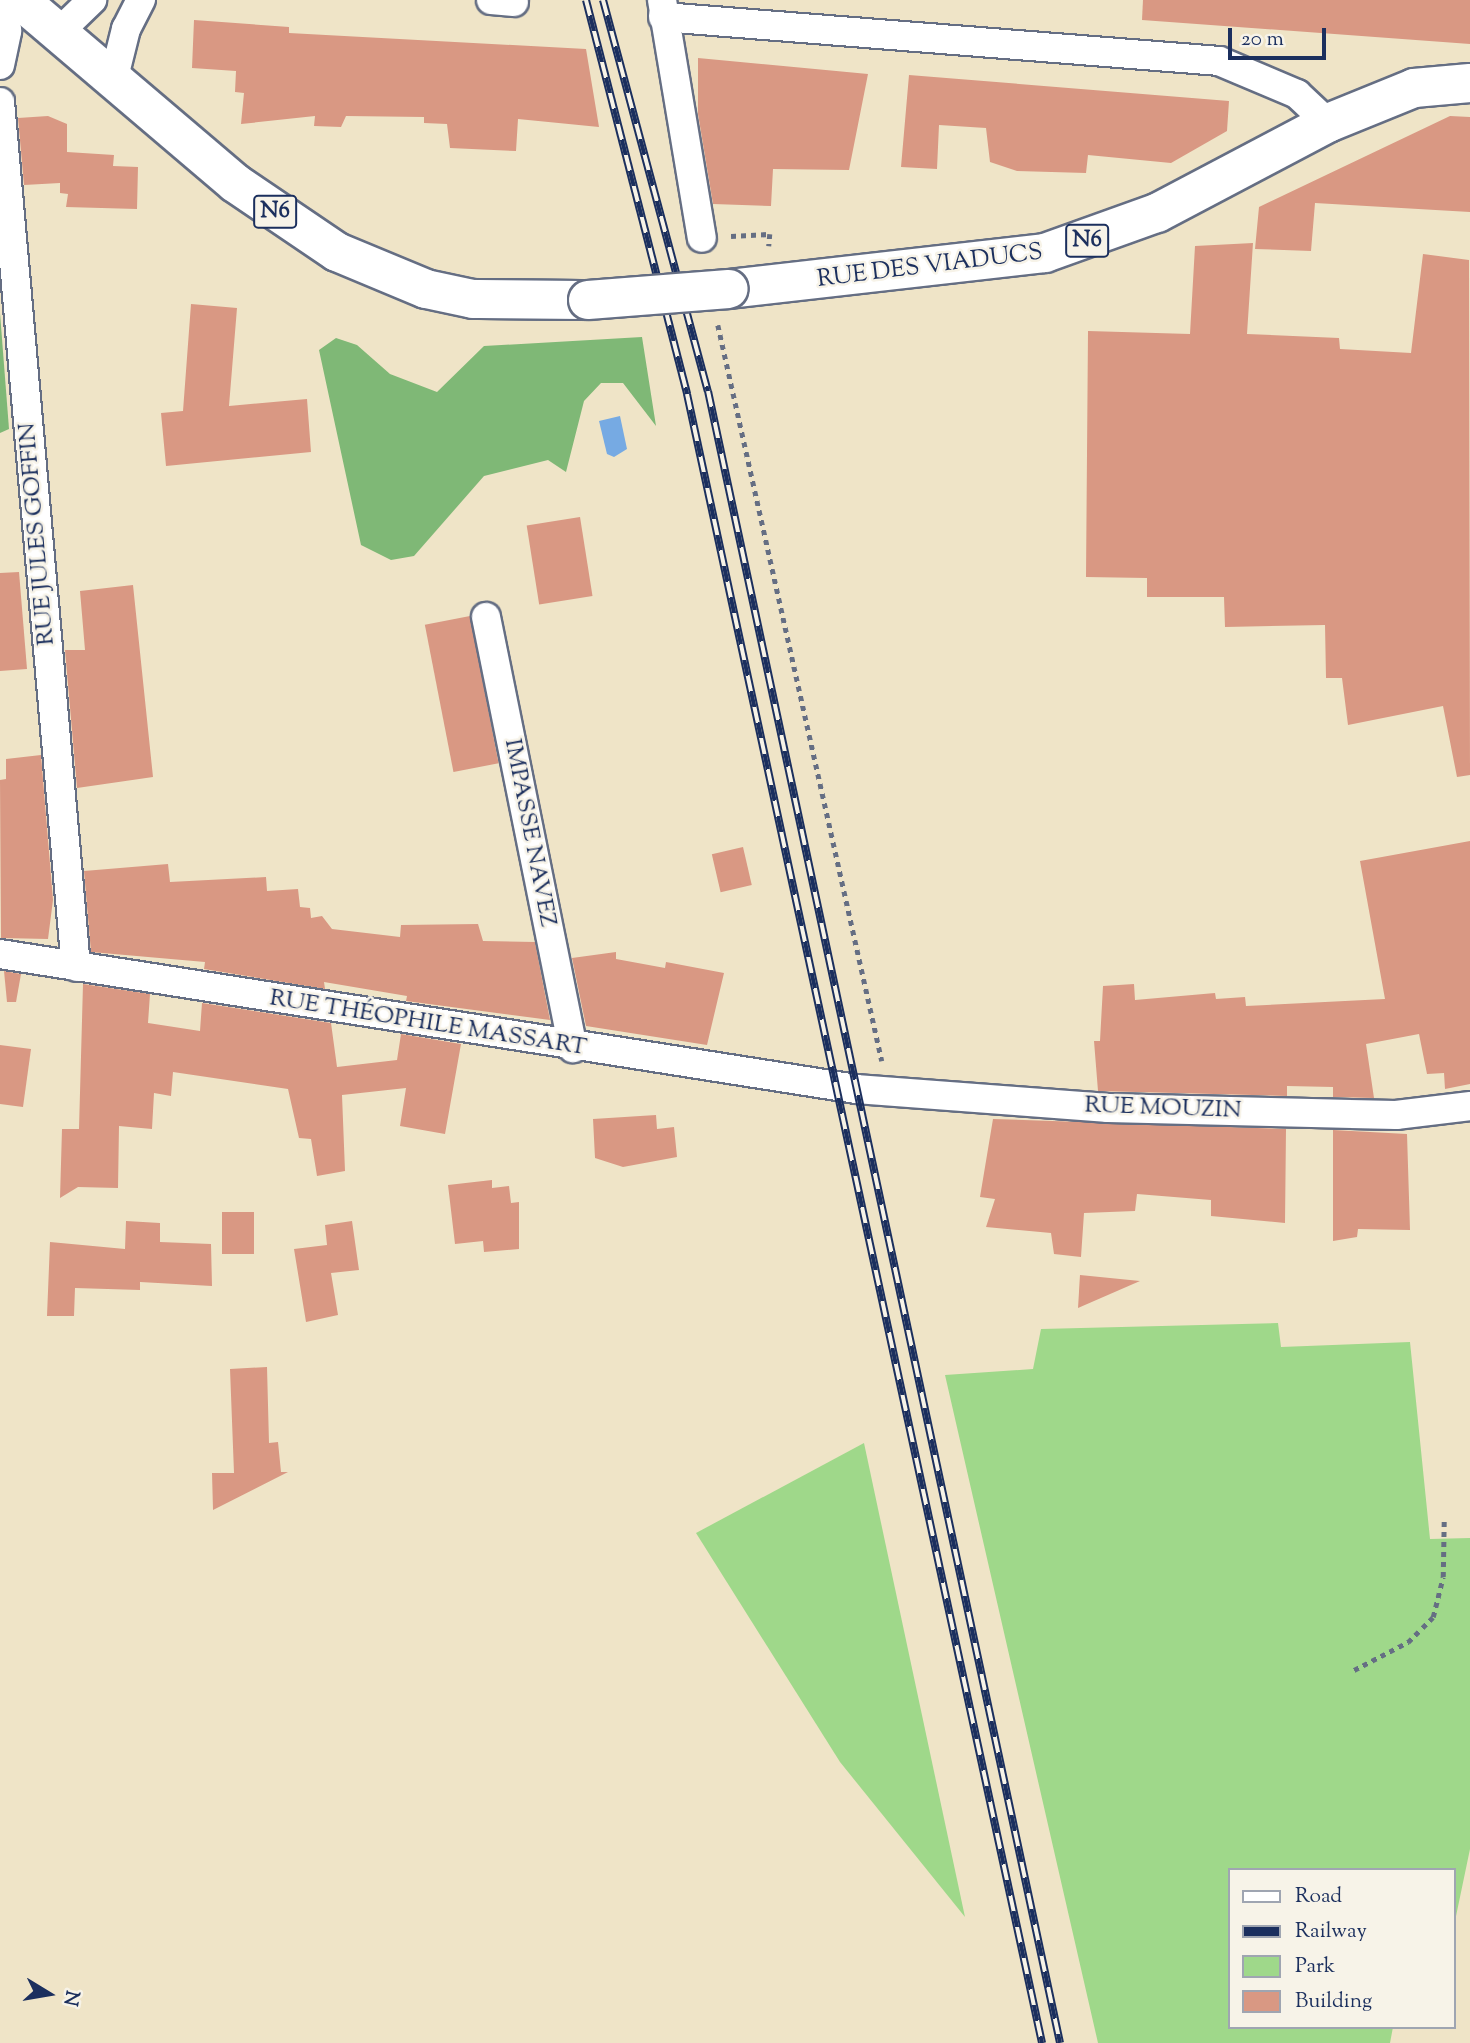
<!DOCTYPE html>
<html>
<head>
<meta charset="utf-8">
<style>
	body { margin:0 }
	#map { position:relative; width:1470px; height:2043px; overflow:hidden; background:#efe4c7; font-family:"Sorts Mill Goudy",serif }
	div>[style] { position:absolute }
	.green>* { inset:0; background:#9fd88a }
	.forest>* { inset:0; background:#7fb876 }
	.water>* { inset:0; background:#76aae3 }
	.building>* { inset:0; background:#d99883; transform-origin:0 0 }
	.path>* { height:4.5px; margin-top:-2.25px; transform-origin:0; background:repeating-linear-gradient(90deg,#656e83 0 5px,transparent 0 10px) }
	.roads { filter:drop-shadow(2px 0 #656e83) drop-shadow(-2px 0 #656e83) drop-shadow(0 2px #656e83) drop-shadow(0 -2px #656e83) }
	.street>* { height:28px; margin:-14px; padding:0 14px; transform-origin:14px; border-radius:14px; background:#fff }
	.primary>* { height:38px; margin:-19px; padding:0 19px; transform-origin:19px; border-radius:19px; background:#fff }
	.rail>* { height:8px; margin-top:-4px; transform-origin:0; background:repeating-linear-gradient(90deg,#f7f3e8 0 16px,#1b2f5e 0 32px); box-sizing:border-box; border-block:2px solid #1b2f5e }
	.bridges { filter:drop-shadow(2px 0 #656e83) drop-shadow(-2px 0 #656e83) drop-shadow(0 2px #656e83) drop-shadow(0 -2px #656e83) }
	.primary-bridge>* { height:38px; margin:-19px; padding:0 19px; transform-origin:19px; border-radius:19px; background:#fff }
	span { translate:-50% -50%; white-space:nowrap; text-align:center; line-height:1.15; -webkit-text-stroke:5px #f7f3e8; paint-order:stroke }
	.shield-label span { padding:2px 5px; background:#f7f3e8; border:2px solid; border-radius:5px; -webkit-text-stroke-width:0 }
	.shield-label { font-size:23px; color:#1b2f5e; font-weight:700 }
	.street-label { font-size:24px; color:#1b2f5e }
	.legend { position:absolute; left:1228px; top:1868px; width:228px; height:161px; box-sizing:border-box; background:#f7f3e8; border:2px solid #9fa5b1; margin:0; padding:9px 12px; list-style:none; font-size:21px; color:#1b2f5e }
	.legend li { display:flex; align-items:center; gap:14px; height:35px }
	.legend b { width:35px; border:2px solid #9fa5b1 }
	.north { position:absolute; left:14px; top:1959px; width:70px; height:70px; -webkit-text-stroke:5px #f7f3e8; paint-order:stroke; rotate:101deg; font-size:19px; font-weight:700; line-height:28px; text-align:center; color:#1b2f5e }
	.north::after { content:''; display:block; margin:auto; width:24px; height:32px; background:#1b2f5e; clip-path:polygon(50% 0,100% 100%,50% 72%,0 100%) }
	.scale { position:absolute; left:1228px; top:28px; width:98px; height:32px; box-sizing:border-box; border:4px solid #1b2f5e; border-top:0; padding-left:9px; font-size:21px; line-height:24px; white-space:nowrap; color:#1b2f5e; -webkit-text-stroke:5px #f7f3e8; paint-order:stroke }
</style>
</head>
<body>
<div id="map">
	<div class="green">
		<div style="clip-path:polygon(1278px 1323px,1281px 1347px,1410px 1342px,1430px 1539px,1470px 1538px,1470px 1849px,1455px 1921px,1454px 1870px,1230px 1870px,1230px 2027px,1393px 2027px,1390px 2043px,1098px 2043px,945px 1375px,1033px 1369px,1041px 1329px)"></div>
		<div style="clip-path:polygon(864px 1443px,965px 1917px,840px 1762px,696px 1533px)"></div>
	</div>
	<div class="forest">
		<div style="clip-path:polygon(0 313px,9px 429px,0 433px)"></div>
		<div style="clip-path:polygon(642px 337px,656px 426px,623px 383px,601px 383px,584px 401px,566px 472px,548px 460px,484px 476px,414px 556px,391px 560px,361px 545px,319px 350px,336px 338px,357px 345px,390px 374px,437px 392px,484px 346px)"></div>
	</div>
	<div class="water">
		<div style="clip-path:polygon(620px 416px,627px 449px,614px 457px,607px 454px,599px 421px)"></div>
	</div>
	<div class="building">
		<div style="clip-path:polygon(1143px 0,1470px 0,1470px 44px,1142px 20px)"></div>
		<div style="clip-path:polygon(194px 20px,289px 27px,289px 33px,586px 49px,599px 127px,518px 119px,516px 151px,450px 148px,447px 124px,424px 123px,424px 117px,346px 116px,341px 127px,314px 126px,315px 116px,241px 124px,244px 93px,235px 92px,236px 71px,192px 68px)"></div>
		<div style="clip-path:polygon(698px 58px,868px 74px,849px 170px,773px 169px,771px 206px,713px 204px,698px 114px)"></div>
		<div style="clip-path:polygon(909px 75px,1229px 101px,1227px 131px,1171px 163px,1088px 155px,1086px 173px,1017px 171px,990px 162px,986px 128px,939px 125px,937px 169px,901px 167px)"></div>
		<div style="clip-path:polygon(48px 116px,67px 124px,67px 152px,114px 155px,113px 166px,138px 167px,137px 209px,66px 207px,68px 194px,60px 193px,60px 183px,24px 185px,18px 118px)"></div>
		<div style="clip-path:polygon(1450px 116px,1470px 117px,1470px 212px,1315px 203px,1311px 251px,1255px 249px,1259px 207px)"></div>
		<div style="clip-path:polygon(1253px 243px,1247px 334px,1339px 338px,1340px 349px,1411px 353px,1423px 254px,1469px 260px,1470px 775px,1457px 777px,1443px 706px,1348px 725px,1342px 678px,1326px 678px,1325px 625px,1225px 627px,1224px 597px,1147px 597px,1147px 578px,1086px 577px,1088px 331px,1190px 334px,1195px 246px)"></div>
		<div style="clip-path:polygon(191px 304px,237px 308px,229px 406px,307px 399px,311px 452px,166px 466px,161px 413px,183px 411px)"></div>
		<div style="left:580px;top:517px;width:80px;height:54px;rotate:81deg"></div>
		<div style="clip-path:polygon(19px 572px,27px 669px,0 671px,0 573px)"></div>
		<div style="clip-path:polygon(133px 585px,153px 777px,77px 788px,65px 650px,85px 650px,80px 591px)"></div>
		<div style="left:470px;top:616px;width:150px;height:46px;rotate:79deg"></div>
		<div style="clip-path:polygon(41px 755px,53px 900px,48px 939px,1px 938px,0 780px,6px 779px,6px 759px)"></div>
		<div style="clip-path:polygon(1470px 841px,1470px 1084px,1445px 1089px,1444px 1073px,1427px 1074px,1419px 1034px,1366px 1044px,1374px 1098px,1333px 1097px,1333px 1087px,1287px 1086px,1287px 1096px,1098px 1091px,1094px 1041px,1100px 1041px,1103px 986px,1134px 984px,1135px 1000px,1215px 993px,1216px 999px,1245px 997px,1246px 1006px,1385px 999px,1360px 861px)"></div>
		<div style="left:743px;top:847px;width:39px;height:32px;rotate:77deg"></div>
		<div style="clip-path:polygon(168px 864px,170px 882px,266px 877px,267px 891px,298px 889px,300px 907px,310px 908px,311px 918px,322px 916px,332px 929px,400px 937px,401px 925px,478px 924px,483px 941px,535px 942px,550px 1020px,406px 1001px,407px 996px,324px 982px,325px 989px,204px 969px,205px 962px,91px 952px,84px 871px)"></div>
		<div style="clip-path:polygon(616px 952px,616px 959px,665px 968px,666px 962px,724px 973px,707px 1045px,586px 1026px,572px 958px)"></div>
		<div style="clip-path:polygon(4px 971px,21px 974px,16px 1002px,7px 1002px)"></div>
		<div style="clip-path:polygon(83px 984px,150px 994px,148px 1023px,200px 1031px,202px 1003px,331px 1023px,337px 1067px,397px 1060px,401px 1034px,461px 1044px,445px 1134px,400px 1126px,406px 1088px,342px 1095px,345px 1171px,317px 1176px,311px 1139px,299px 1138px,288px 1089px,173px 1072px,171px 1096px,154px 1093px,152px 1129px,119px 1126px,118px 1188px,78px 1187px,60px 1198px,62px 1129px,79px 1129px)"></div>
		<div style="clip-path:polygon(0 1045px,31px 1049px,23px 1107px,0 1104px)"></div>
		<div style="clip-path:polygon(656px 1115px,657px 1129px,674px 1127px,677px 1157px,623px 1167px,595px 1158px,593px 1119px)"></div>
		<div style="clip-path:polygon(993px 1119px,1286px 1129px,1285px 1223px,1211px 1216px,1211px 1200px,1137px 1194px,1135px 1211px,1084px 1213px,1081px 1257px,1054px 1254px,1051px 1233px,986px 1227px,995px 1199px,980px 1197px)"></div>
		<div style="clip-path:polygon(1333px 1130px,1407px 1134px,1410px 1230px,1358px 1229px,1357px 1237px,1333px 1241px)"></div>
		<div style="clip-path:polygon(492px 1180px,492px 1188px,509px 1186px,511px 1203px,519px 1202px,519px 1249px,484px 1252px,483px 1241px,455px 1244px,448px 1185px)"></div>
		<div style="left:222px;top:1212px;width:32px;height:42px"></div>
		<div style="clip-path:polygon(126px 1221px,160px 1223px,160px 1242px,211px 1244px,212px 1286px,140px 1282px,140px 1290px,75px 1288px,74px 1316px,47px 1316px,50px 1242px,125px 1249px)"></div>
		<div style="clip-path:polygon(352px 1221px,359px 1270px,331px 1273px,338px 1315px,306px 1322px,294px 1249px,327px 1245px,325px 1225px)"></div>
		<div style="clip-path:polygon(1080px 1275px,1140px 1281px,1078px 1308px)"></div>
		<div style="clip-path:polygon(267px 1367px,269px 1443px,278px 1442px,281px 1472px,288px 1472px,213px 1510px,212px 1473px,234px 1473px,230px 1369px)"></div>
	</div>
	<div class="path">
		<div style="left:731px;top:236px;width:39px;rotate:-3deg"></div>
		<div style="left:770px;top:234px;width:12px;rotate:95deg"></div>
		<div style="left:718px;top:325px;width:754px;rotate:77.44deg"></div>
		<div style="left:1354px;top:1670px;width:61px;rotate:-27.4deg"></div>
		<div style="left:1408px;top:1642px;width:35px;rotate:-45deg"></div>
		<div style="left:1433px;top:1617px;width:41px;rotate:-76deg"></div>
		<div style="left:1443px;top:1577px;width:56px;rotate:-89deg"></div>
	</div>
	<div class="roads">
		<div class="street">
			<div style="left:491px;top:0;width:23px;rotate:5deg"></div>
			<div style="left:662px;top:0;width:241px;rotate:80.5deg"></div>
			<div style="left:663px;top:17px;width:558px;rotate:4.52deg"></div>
			<div style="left:1219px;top:61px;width:85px;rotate:22.9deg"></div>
			<div style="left:1297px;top:94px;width:42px;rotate:43.1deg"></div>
			<div style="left:60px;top:31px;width:45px;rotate:-44.1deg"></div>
			<div style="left:0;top:65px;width:35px;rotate:-78deg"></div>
			<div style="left:7px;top:31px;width:31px;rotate:-96deg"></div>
			<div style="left:113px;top:81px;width:54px;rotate:-76deg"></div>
			<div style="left:126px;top:29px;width:33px;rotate:-63deg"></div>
			<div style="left:0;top:102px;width:868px;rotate:84.98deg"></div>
			<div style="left:486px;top:617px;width:440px;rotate:78.6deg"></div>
			<div style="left:0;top:954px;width:867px;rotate:8.96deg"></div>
			<div style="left:856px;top:1089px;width:253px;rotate:4.3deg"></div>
			<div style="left:1108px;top:1108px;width:288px;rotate:1.4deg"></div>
			<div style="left:1396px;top:1115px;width:75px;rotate:-6.9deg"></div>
		</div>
		<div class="primary">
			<div style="left:20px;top:0;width:282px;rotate:40.4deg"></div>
			<div style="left:235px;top:183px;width:123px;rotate:34.1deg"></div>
			<div style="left:337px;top:252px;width:96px;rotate:22.6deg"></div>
			<div style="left:426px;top:289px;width:48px;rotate:12deg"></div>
			<div style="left:473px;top:299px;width:115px;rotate:0.5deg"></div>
			<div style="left:729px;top:289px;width:318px;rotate:-6.5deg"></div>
			<div style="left:1045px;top:253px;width:119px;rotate:-19.7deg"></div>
			<div style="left:1157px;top:213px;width:193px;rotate:-27.8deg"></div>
			<div style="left:1328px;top:123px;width:93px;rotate:-22.1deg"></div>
			<div style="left:1414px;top:88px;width:56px;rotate:-5.1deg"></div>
		</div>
	</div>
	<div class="rail">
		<div style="left:586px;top:0;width:407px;rotate:75.6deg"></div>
		<div style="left:687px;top:394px;width:1687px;rotate:77.85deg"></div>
		<div style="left:603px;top:0;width:405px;rotate:75deg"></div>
		<div style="left:708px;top:391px;width:1689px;rotate:77.97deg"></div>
	</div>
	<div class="bridges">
		<div class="primary-bridge">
			<div style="left:588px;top:300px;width:141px;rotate:-4.5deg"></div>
		</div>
	</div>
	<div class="shield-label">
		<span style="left:275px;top:212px">N6</span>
		<span style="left:1087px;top:241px">N6</span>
	</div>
	<div class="street-label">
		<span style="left:930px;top:267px;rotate:-7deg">RUE DES VIADUCS</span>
		<span style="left:38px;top:534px;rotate:-95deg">RUE JULES GOFFIN</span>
		<span style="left:529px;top:833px;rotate:79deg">IMPASSE NAVEZ</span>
		<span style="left:428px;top:1024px;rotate:9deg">RUE THÉOPHILE MASSART</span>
		<span style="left:1163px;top:1109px;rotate:2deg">RUE MOUZIN</span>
	</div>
	<ul class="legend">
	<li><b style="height:9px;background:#fff"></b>Road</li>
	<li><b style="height:9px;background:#1b2f5e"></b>Railway</li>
	<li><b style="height:19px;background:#9fd88a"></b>Park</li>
	<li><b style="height:19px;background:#d99883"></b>Building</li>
	</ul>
	<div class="north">N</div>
	<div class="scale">20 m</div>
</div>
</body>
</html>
